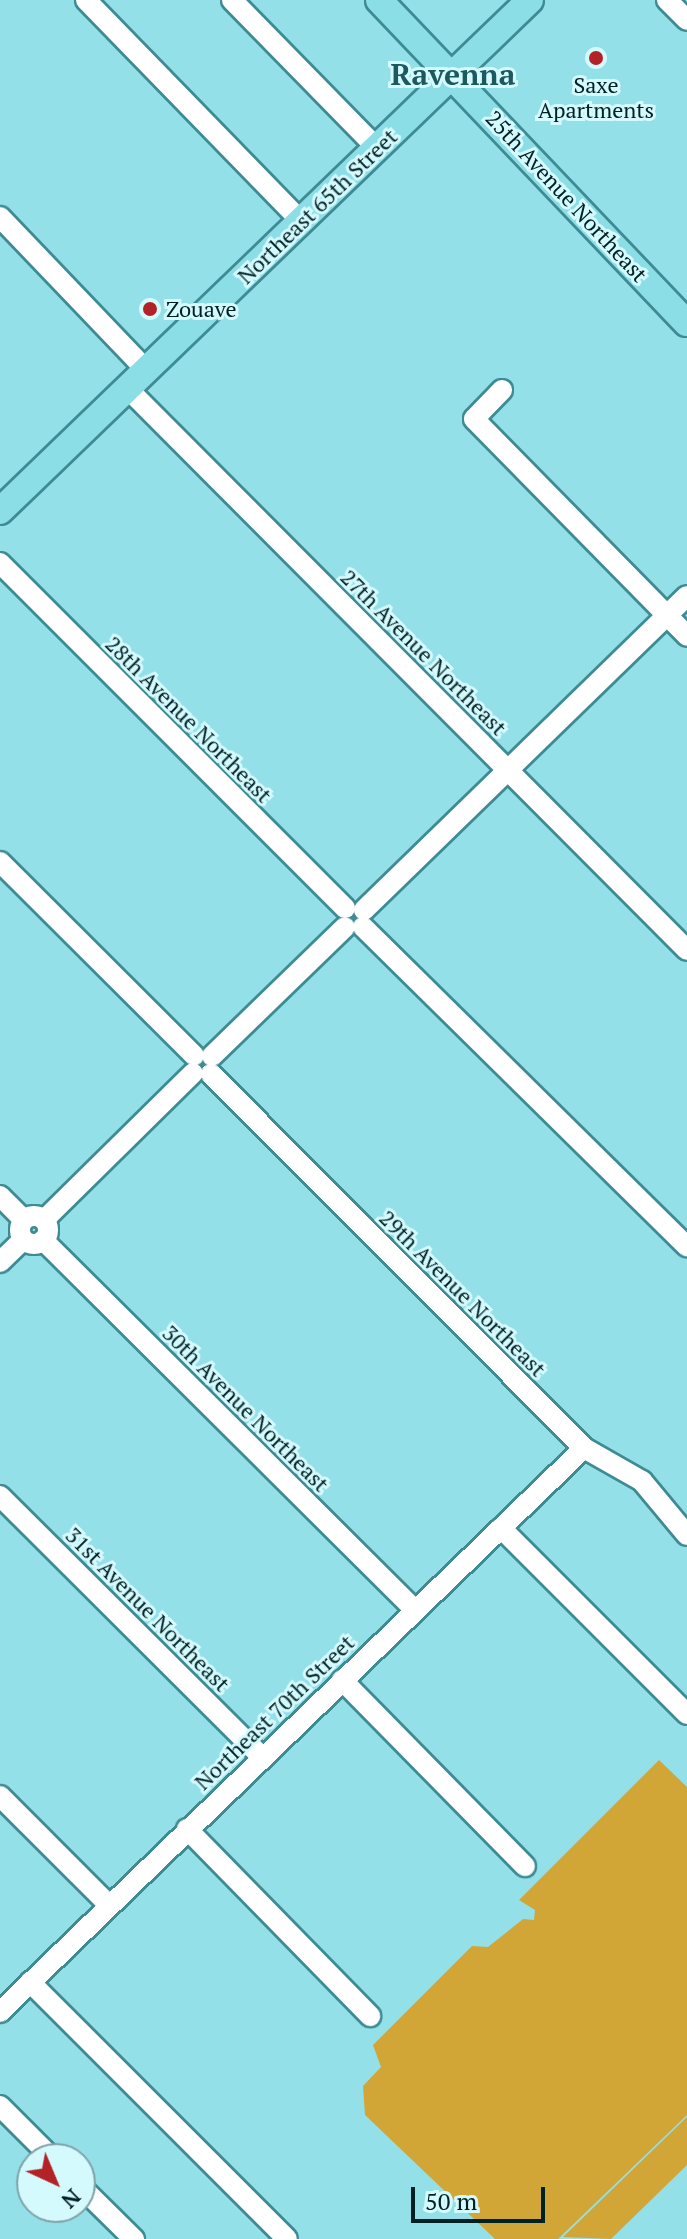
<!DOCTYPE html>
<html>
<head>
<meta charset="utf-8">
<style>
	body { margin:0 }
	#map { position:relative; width:687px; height:2239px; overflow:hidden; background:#93e0e9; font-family:"PT Serif",serif }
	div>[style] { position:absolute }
	.green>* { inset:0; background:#d2a537 }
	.roads { filter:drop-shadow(2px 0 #3e8b94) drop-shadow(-2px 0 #3e8b94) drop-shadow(0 2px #3e8b94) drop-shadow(0 -2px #3e8b94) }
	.minor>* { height:20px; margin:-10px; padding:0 10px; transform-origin:10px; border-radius:10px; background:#fff }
	.minor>.ring { margin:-10px; padding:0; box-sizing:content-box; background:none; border:20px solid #fff; border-radius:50% }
	.major>* { height:26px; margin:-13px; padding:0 13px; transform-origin:13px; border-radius:13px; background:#8bdde6 }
	.dots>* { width:22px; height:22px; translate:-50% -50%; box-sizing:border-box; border:4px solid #d5fafe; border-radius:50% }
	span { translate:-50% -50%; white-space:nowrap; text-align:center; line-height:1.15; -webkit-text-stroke:6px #d5fafe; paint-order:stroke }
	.poi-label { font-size:22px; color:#002124 }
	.left { translate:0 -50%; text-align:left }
	.street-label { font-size:22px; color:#002124 }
	.district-label { font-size:30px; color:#1c585f; font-weight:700 }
	.north { position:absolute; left:16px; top:2143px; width:80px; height:80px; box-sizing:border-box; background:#d5fafe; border:2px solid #80a3a7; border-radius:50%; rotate:136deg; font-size:22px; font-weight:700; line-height:32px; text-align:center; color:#002124 }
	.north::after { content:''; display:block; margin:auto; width:28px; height:36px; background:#b32227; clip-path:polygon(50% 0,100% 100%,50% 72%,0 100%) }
	.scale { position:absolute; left:411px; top:2187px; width:134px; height:36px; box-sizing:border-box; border:4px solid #002124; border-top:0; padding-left:10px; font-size:24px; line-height:28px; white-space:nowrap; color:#002124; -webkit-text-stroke:6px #d5fafe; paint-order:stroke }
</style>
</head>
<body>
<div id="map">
	<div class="green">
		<div style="clip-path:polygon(659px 1760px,687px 1787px,687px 2115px,558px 2239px,495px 2239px,365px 2115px,363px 2086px,381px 2067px,373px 2045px,472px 1946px,488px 1947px,523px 1919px,534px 1920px,535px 1910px,519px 1900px)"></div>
		<div style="clip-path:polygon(687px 2117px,687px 2165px,611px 2239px,563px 2237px)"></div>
	</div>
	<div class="roads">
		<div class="minor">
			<div style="left:86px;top:0;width:308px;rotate:45.8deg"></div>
			<div style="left:232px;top:0;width:207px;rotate:45.6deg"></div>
			<div style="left:667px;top:0;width:28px;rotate:45deg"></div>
			<div style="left:0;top:217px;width:211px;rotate:46.3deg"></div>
			<div style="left:127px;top:388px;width:793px;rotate:45.1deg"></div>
			<div style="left:502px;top:390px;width:40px;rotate:134deg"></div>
			<div style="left:474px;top:419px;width:304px;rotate:45.5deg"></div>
			<div style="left:0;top:563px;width:488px;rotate:45deg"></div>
			<div style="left:0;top:862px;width:274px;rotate:44.9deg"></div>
			<div style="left:364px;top:910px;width:450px;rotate:-44.2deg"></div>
			<div style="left:363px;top:927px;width:455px;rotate:44.6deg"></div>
			<div style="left:212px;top:1056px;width:185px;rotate:-44.1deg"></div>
			<div style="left:211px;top:1074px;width:528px;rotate:45.08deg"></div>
			<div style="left:584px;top:1448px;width:67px;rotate:29.6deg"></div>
			<div style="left:642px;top:1481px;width:70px;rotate:50.2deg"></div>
			<div style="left:0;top:1196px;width:33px;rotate:45deg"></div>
			<div class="ring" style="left:20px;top:1216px;width:8px;height:8px"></div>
			<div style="left:44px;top:1220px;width:209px;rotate:-44.6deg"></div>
			<div style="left:43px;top:1240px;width:525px;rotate:44.85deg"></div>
			<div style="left:0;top:1262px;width:32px;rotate:-44deg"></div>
			<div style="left:0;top:1496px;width:370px;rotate:44.9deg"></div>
			<div style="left:501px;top:1528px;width:263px;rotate:45deg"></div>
			<div style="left:342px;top:1680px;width:261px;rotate:45.5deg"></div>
			<div style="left:0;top:1796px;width:154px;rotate:45deg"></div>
			<div style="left:187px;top:1829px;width:262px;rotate:45.6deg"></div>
			<div style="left:30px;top:1982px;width:363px;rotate:45deg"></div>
			<div style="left:0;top:2012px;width:812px;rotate:-44deg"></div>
			<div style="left:0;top:2106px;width:75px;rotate:45deg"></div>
			<div style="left:80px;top:2186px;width:76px;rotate:44.5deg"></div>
		</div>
		<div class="major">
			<div style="left:379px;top:0;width:446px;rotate:46.4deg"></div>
			<div style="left:0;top:511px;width:736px;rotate:-43.95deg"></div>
		</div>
	</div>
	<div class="dots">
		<div style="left:596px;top:58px;background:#b32227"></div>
		<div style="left:150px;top:309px;background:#b32227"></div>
	</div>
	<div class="poi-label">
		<span style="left:596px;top:97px">Saxe<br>Apartments</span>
		<span class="left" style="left:166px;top:309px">Zouave</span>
	</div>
	<div class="street-label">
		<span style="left:567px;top:196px;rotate:47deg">25th Avenue Northeast</span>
		<span style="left:317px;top:206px;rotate:-44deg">Northeast 65th Street</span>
		<span style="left:424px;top:652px;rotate:45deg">27th Avenue Northeast</span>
		<span style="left:189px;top:719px;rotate:45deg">28th Avenue Northeast</span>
		<span style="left:463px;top:1293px;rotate:45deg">29th Avenue Northeast</span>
		<span style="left:246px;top:1408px;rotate:45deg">30th Avenue Northeast</span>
		<span style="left:148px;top:1609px;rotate:45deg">31st Avenue Northeast</span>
		<span style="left:274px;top:1712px;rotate:-44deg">Northeast 70th Street</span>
	</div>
	<div class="district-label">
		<span style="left:453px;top:74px">Ravenna</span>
	</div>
	<div class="north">N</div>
	<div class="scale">50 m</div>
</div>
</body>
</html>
